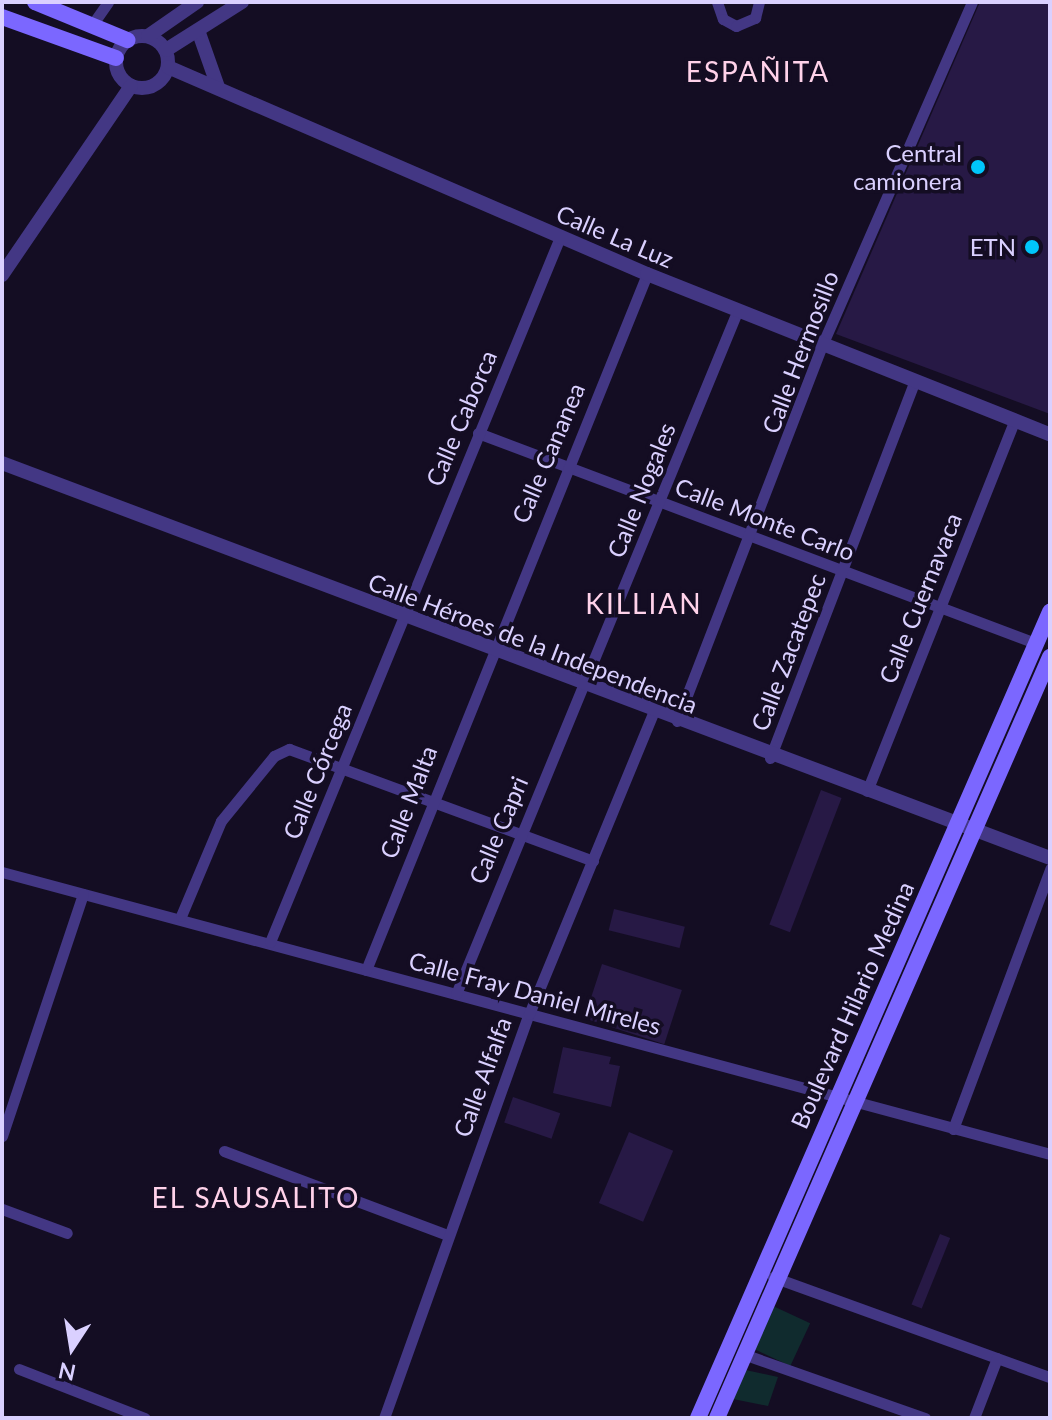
<!DOCTYPE html>
<html>
<head>
<meta charset="utf-8">
<style>
	body { margin:0 }
	#map { position:relative; width:1052px; height:1420px; overflow:hidden; background:#140d23; font-family:Lato,sans-serif }
	div>[style] { position:absolute }
	.green>* { inset:0; background:#102b2e; transform-origin:0 0 }
	.building>* { inset:0; background:#271945; transform-origin:0 0 }
	.minor>* { height:11px; margin:-5.5px; padding:0 5.5px; transform-origin:5.5px; border-radius:5.5px; background:#433784 }
	.tertiary>* { height:14px; margin:-7px; padding:0 7px; transform-origin:7px; border-radius:7px; background:#433784 }
	.tertiary>.ring { margin:-7px; padding:0; box-sizing:content-box; background:none; border:14px solid #433784; border-radius:50% }
	.secondary>* { height:16px; margin:-8px; padding:0 8px; transform-origin:8px; border-radius:8px; background:#7b67ff }
	.dots>* { width:22px; height:22px; translate:-50% -50%; box-sizing:border-box; border:4px solid #140d23; border-radius:50% }
	span { translate:-50% -50%; white-space:nowrap; text-align:center; line-height:1.15; -webkit-text-stroke:7px #140d23; paint-order:stroke }
	.poi-label { font-size:24px; color:#dad0ff }
	.right { translate:-100% -50%; text-align:right }
	.street-label { font-size:24px; color:#dad0ff }
	.quarter-label { font-size:28px; color:#ffd2ea; letter-spacing:2px }
	.frame { position:absolute; inset:0; border:4px solid #dad0ff; pointer-events:none }
	.north { position:absolute; left:32px; top:1308px; width:80px; height:80px; -webkit-text-stroke:6px #140d23; paint-order:stroke; rotate:192deg; font-size:22px; font-weight:700; line-height:32px; text-align:center; color:#dad0ff }
	.north::after { content:''; display:block; margin:auto; width:28px; height:36px; background:#dad0ff; clip-path:polygon(50% 0,100% 100%,50% 72%,0 100%) }
</style>
</head>
<body>
<div id="map">
	<div class="green">
		<div style="left:773px;top:1306px;width:41px;height:47px;rotate:25deg"></div>
		<div style="clip-path:polygon(741px 1369px,778px 1377px,768px 1406px,728px 1398px)"></div>
	</div>
	<div class="building">
		<div style="clip-path:polygon(980px 2px,1050px 2px,1050px 414px,836px 334px)"></div>
		<div style="left:821px;top:790px;width:22px;height:144px;rotate:21deg"></div>
		<div style="left:614px;top:909px;width:73px;height:22px;rotate:14deg"></div>
		<div style="left:602px;top:964px;width:84px;height:57px;rotate:18deg"></div>
		<div style="clip-path:polygon(563px 1047px,611px 1057px,609px 1064px,620px 1066px,611px 1107px,553px 1093px)"></div>
		<div style="left:513px;top:1097px;width:50px;height:27px;rotate:19deg"></div>
		<div style="left:629px;top:1132px;width:48px;height:77px;rotate:23deg"></div>
		<div style="left:940px;top:1234px;width:11px;height:76px;rotate:22deg"></div>
	</div>
	<div class="minor">
		<div style="left:717px;top:2px;width:18px;rotate:71deg"></div>
		<div style="left:723px;top:19px;width:15px;rotate:28deg"></div>
		<div style="left:736px;top:26px;width:21px;rotate:-23deg"></div>
		<div style="left:755px;top:18px;width:16px;rotate:-76deg"></div>
		<div style="left:92px;top:25px;width:28px;rotate:-55deg"></div>
		<div style="left:478px;top:433px;width:598px;rotate:20.65deg"></div>
		<div style="left:677px;top:721px;width:405px;rotate:-68.9deg"></div>
		<div style="left:823px;top:343px;width:372px;rotate:-66.4deg"></div>
		<div style="left:770px;top:758px;width:404px;rotate:-69deg"></div>
		<div style="left:867px;top:791px;width:398px;rotate:-68.3deg"></div>
		<div style="left:2px;top:872px;width:1085px;rotate:15.06deg"></div>
		<div style="left:181px;top:916px;width:103px;rotate:-67.2deg"></div>
		<div style="left:221px;top:821px;width:84px;rotate:-50.8deg"></div>
		<div style="left:274px;top:756px;width:17px;rotate:-25deg"></div>
		<div style="left:289px;top:749px;width:324px;rotate:20.2deg"></div>
		<div style="left:270px;top:942px;width:762px;rotate:-67.64deg"></div>
		<div style="left:366px;top:970px;width:751px;rotate:-68.01deg"></div>
		<div style="left:456px;top:994px;width:738px;rotate:-67.61deg"></div>
		<div style="left:953px;top:1129px;width:278px;rotate:-69.5deg"></div>
		<div style="left:2px;top:1136px;width:255px;rotate:-71.5deg"></div>
		<div style="left:224px;top:1151px;width:239px;rotate:20.6deg"></div>
		<div style="left:2px;top:1209px;width:69px;rotate:20.3deg"></div>
		<div style="left:773px;top:1277px;width:294px;rotate:19.9deg"></div>
		<div style="left:746px;top:1355px;width:190px;rotate:19.4deg"></div>
		<div style="left:19px;top:1369px;width:135px;rotate:21.3deg"></div>
		<div style="left:384px;top:1418px;width:429px;rotate:-70.3deg"></div>
		<div style="left:529px;top:1014px;width:326px;rotate:-67.6deg"></div>
		<div style="left:974px;top:1418px;width:64px;rotate:-69deg"></div>
	</div>
	<div class="tertiary">
		<div style="left:199px;top:33px;width:57px;rotate:70.6deg"></div>
		<div class="ring" style="left:116px;top:36px;width:38px;height:38px"></div>
		<div style="left:148px;top:36px;width:60px;rotate:-34.8deg"></div>
		<div style="left:166px;top:50px;width:90px;rotate:-32.3deg"></div>
		<div style="left:168px;top:67px;width:522px;rotate:23.37deg"></div>
		<div style="left:647px;top:274px;width:434px;rotate:21.7deg"></div>
		<div style="left:2px;top:275px;width:229px;rotate:-55.7deg"></div>
		<div style="left:2px;top:463px;width:1120px;rotate:20.65deg"></div>
	</div>
	<div class="secondary">
		<div style="left:35px;top:2px;width:100px;rotate:22.4deg"></div>
		<div style="left:2px;top:17px;width:121px;rotate:19.8deg"></div>
		<div style="left:698px;top:1418px;width:880px;rotate:-66.41deg"></div>
		<div style="left:717px;top:1418px;width:831px;rotate:-66.37deg"></div>
	</div>
	<div class="dots">
		<div style="left:978px;top:167px;background:#00c6fb"></div>
		<div style="left:1032px;top:247px;background:#00c6fb"></div>
	</div>
	<div class="poi-label">
		<span class="right" style="left:962px;top:167px">Central<br>camionera</span>
		<span class="right" style="left:1016px;top:247px">ETN</span>
	</div>
	<div class="street-label">
		<span style="left:615px;top:236px;rotate:23deg">Calle La Luz</span>
		<span style="left:800px;top:352px;rotate:-69deg">Calle Hermosillo</span>
		<span style="left:461px;top:418px;rotate:-67deg">Calle Caborca</span>
		<span style="left:548px;top:453px;rotate:-67deg">Calle Cananea</span>
		<span style="left:641px;top:490px;rotate:-68deg">Calle Nogales</span>
		<span style="left:765px;top:519px;rotate:21deg">Calle Monte Carlo</span>
		<span style="left:920px;top:598px;rotate:-68deg">Calle Cuernavaca</span>
		<span style="left:533px;top:643px;rotate:21deg">Calle Héroes de la Independencia</span>
		<span style="left:788px;top:652px;rotate:-69deg">Calle Zacatepec</span>
		<span style="left:317px;top:771px;rotate:-68deg">Calle Córcega</span>
		<span style="left:408px;top:802px;rotate:-69deg">Calle Malta</span>
		<span style="left:498px;top:830px;rotate:-67deg">Calle Capri</span>
		<span style="left:535px;top:993px;rotate:15deg">Calle Fray Daniel Mireles</span>
		<span style="left:852px;top:1005px;rotate:-66deg">Boulevard Hilario Medina</span>
		<span style="left:482px;top:1077px;rotate:-70deg">Calle Alfalfa</span>
	</div>
	<div class="quarter-label">
		<span style="left:758px;top:71px">ESPAÑITA</span>
		<span style="left:644px;top:603px">KILLIAN</span>
		<span style="left:256px;top:1197px">EL SAUSALITO</span>
	</div>
	<div class="frame"></div>
	<div class="north">N</div>
</div>
</body>
</html>
